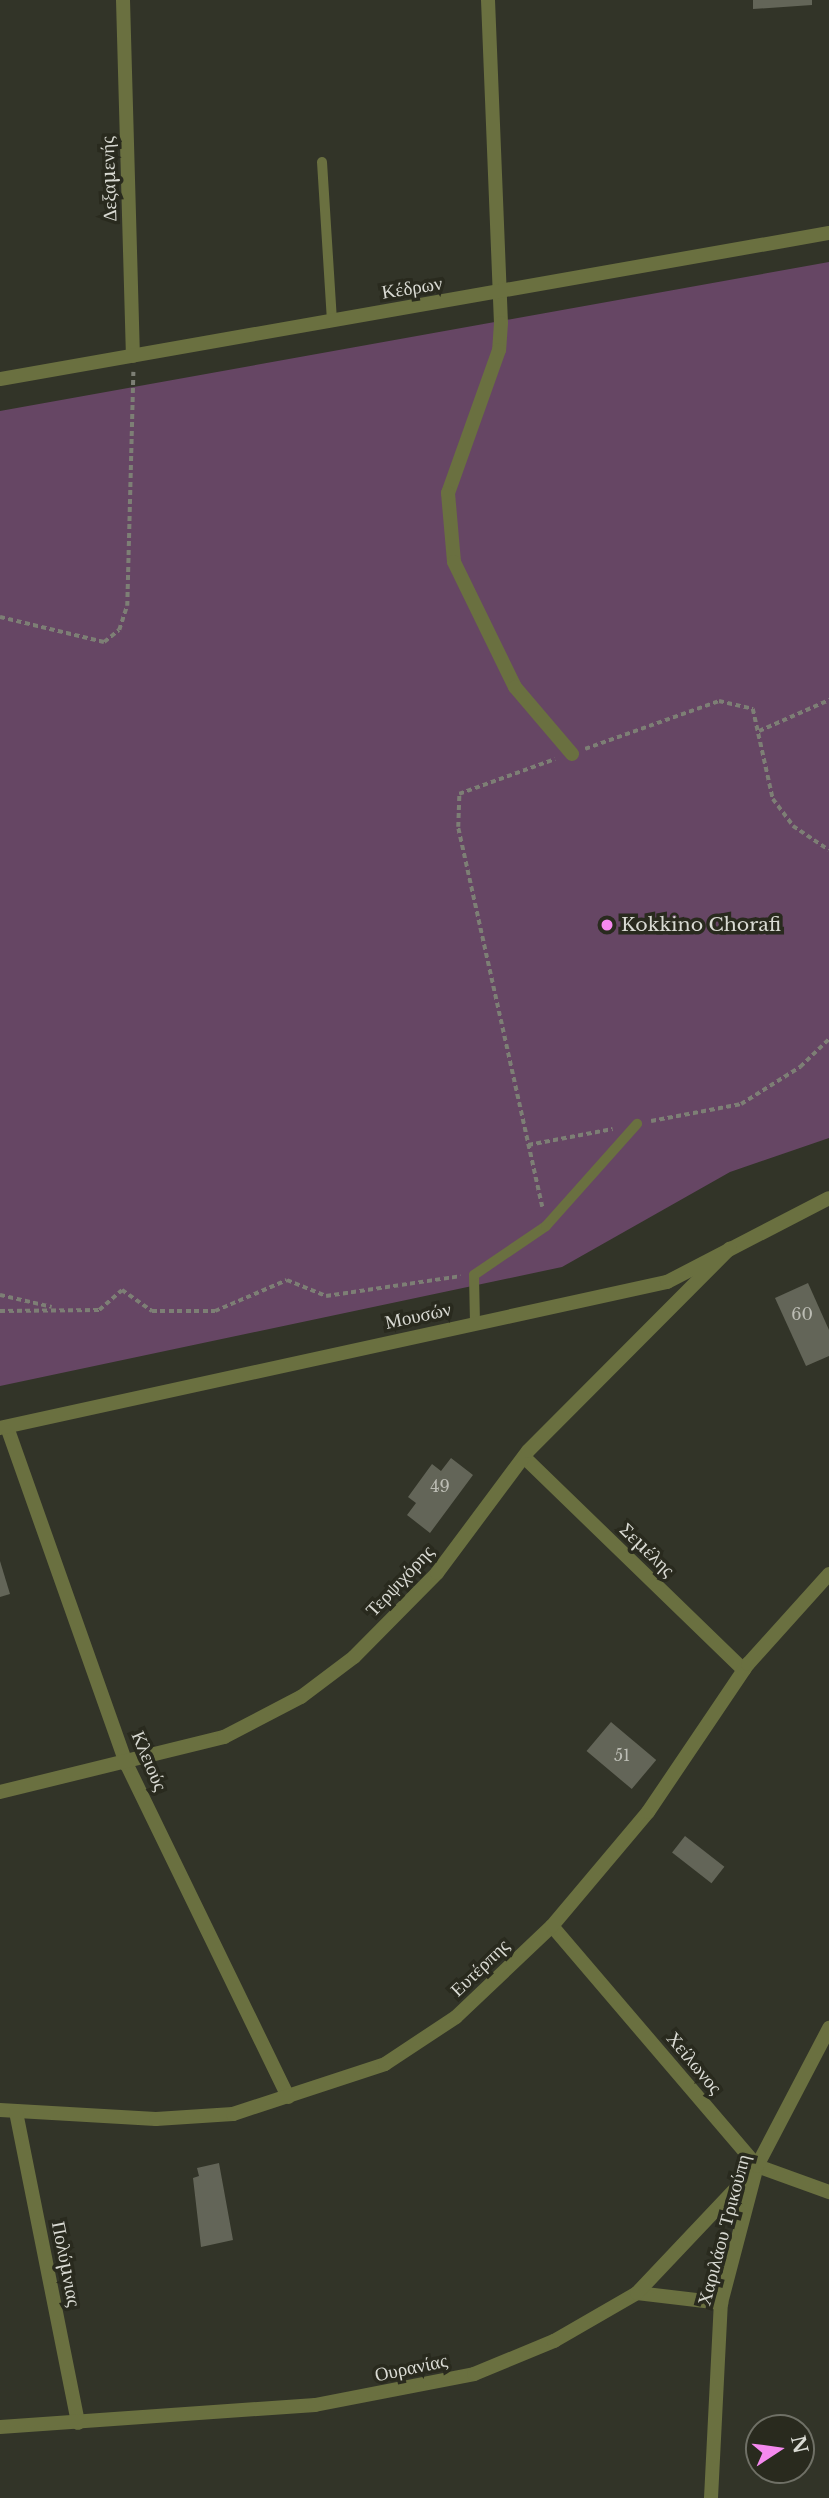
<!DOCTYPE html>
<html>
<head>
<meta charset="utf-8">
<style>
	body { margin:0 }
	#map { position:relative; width:829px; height:2498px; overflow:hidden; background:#323428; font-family:"Libre Baskerville",serif }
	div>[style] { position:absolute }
	.green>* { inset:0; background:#664664 }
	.building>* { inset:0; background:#636558; transform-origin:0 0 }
	.path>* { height:3.5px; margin-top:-1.75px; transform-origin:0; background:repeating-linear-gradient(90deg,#7d7f75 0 5px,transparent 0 8.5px) }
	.service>* { height:10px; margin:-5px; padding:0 5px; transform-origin:5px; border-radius:5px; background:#6a7040 }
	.minor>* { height:14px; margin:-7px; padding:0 7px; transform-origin:7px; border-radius:7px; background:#6a7040 }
	.dots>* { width:19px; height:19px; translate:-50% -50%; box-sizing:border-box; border:4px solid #292a1e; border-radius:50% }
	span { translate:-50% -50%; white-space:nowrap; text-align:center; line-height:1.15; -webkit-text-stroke:7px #292a1e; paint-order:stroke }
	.number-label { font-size:16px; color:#bcbdb4 }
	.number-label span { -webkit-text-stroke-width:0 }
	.street-label { font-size:19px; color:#d9dad3 }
	.poi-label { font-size:19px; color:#d9dad3 }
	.left { translate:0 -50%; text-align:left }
	.north { position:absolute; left:745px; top:2414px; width:70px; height:70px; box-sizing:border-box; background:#292a1e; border:2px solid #6f7066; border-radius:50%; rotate:77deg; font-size:19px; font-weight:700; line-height:28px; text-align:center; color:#d9dad3 }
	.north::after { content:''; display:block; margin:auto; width:24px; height:32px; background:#f589ef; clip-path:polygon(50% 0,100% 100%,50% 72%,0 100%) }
</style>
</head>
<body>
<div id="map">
	<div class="green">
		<div style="clip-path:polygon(829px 262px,829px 1138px,730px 1172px,562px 1267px,0 1386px,0 411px)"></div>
	</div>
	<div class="building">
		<div style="clip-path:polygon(753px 0,812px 0,812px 5px,753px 9px)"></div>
		<div style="clip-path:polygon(808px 1283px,829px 1330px,829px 1356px,806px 1366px,775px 1298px)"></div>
		<div style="clip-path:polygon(451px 1458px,473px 1475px,430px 1533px,407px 1515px,416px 1503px,408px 1497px,432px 1464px,441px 1471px)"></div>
		<div style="clip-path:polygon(0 1561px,10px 1594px,0 1597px)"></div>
		<div style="left:611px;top:1722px;width:59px;height:38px;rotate:40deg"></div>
		<div style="left:685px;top:1836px;width:50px;height:21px;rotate:38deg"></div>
		<div style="clip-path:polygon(219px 2163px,233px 2240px,201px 2247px,193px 2178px,199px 2176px,197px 2168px)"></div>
	</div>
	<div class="path">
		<div style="left:0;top:617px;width:107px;rotate:13.5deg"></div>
		<div style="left:104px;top:642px;width:19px;rotate:-39deg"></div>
		<div style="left:119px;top:630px;width:25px;rotate:-72deg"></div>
		<div style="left:127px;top:606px;width:234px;rotate:-88.5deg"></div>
		<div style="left:759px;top:731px;width:77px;rotate:-23.9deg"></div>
		<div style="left:585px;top:749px;width:142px;rotate:-19.7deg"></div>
		<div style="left:719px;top:701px;width:35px;rotate:13deg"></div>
		<div style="left:753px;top:709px;width:92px;rotate:77.5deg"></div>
		<div style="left:773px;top:799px;width:34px;rotate:53deg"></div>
		<div style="left:793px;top:826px;width:43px;rotate:33.7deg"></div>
		<div style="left:651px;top:1121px;width:92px;rotate:-10.7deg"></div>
		<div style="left:741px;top:1104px;width:70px;rotate:-32.1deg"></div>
		<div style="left:800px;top:1067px;width:40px;rotate:-44deg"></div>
		<div style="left:528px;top:1145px;width:86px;rotate:-10.7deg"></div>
		<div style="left:542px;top:1207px;width:389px;rotate:-102.5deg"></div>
		<div style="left:458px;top:827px;width:33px;rotate:-88deg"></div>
		<div style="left:459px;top:794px;width:102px;rotate:-20deg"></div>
		<div style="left:0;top:1295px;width:53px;rotate:13deg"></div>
		<div style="left:0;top:1311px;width:99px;rotate:-0.6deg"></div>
		<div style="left:99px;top:1310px;width:30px;rotate:-41deg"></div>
		<div style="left:122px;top:1290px;width:37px;rotate:35deg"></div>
		<div style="left:152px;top:1311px;width:63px"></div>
		<div style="left:215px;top:1311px;width:78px;rotate:-23.3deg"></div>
		<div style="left:287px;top:1280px;width:42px;rotate:22.3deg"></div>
		<div style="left:326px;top:1296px;width:136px;rotate:-8.4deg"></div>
	</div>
	<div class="service">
		<div style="left:322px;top:162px;width:159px;rotate:86.4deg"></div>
		<div style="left:475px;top:1323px;width:48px;rotate:-91.2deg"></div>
		<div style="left:474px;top:1275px;width:87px;rotate:-34.2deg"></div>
		<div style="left:546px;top:1226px;width:137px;rotate:-48.3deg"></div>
	</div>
	<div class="minor">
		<div style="left:123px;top:0;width:356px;rotate:88.4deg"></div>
		<div style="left:488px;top:0;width:323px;rotate:87.7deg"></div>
		<div style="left:501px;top:323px;width:27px;rotate:94deg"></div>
		<div style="left:499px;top:350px;width:152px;rotate:109.6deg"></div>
		<div style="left:448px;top:493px;width:69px;rotate:85deg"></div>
		<div style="left:454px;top:562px;width:139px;rotate:64deg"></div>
		<div style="left:515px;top:687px;width:88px;rotate:49.6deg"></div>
		<div style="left:0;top:379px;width:842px;rotate:-9.99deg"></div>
		<div style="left:7px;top:1427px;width:359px;rotate:70.5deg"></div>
		<div style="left:127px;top:1765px;width:369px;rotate:64.1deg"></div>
		<div style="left:0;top:1428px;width:683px;rotate:-12.35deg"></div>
		<div style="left:667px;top:1282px;width:182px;rotate:-27.4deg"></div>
		<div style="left:524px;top:1457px;width:306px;rotate:44.1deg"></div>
		<div style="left:0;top:1792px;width:231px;rotate:-13.8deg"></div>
		<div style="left:224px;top:1737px;width:87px;rotate:-27.5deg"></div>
		<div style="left:301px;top:1697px;width:66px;rotate:-37deg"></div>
		<div style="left:354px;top:1657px;width:118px;rotate:-45.3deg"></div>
		<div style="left:437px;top:1573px;width:152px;rotate:-53.3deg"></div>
		<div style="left:528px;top:1451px;width:286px;rotate:-45.1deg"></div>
		<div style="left:552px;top:1926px;width:316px;rotate:49.5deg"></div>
		<div style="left:757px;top:2166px;width:77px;rotate:19.9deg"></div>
		<div style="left:0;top:2110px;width:156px;rotate:3.3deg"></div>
		<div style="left:156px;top:2119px;width:77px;rotate:-3.7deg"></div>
		<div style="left:233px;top:2114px;width:160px;rotate:-18.2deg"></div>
		<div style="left:385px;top:2064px;width:85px;rotate:-33.5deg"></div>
		<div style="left:456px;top:2017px;width:132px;rotate:-43.5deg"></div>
		<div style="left:552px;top:1926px;width:149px;rotate:-49.9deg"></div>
		<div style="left:648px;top:1812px;width:179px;rotate:-56deg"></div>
		<div style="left:748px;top:1664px;width:121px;rotate:-48deg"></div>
		<div style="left:16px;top:2112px;width:317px;rotate:78.7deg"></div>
		<div style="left:637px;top:2293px;width:85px;rotate:6.8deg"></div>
		<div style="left:0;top:2427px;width:316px;rotate:-4deg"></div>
		<div style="left:315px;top:2405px;width:162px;rotate:-11deg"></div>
		<div style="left:474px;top:2374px;width:87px;rotate:-22.4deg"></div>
		<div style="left:554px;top:2341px;width:96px;rotate:-30deg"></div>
		<div style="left:637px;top:2293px;width:175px;rotate:-46.6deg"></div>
		<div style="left:711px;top:2498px;width:195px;rotate:-87.1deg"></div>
		<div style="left:721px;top:2303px;width:142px;rotate:-75.3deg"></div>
		<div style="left:757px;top:2166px;width:156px;rotate:-62.4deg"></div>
	</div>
	<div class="dots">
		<div style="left:607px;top:925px;background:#f589ef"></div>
	</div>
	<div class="number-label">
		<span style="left:802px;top:1314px">60</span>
		<span style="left:440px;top:1486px">49</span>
		<span style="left:622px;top:1755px">51</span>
	</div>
	<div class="street-label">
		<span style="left:109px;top:179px;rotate:-92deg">Δεξαμενής</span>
		<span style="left:412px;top:288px;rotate:-9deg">Κέδρων</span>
		<span style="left:418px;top:1316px;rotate:-12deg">Μουσών</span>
		<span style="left:647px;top:1550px;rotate:44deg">Σεμέλης</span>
		<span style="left:400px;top:1581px;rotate:-47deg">Τερψιχόρης</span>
		<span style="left:149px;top:1761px;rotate:67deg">Κλειούς</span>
		<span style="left:480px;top:1968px;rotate:-44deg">Ευτέρπης</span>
		<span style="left:694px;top:2063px;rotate:50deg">Χείλωνος</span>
		<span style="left:724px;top:2230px;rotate:-75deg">Χαριλάου Τρικούπη</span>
		<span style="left:66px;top:2264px;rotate:79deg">Πολύμνιας</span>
		<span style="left:411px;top:2368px;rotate:-12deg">Ουρανίας</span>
	</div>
	<div class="poi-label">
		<span class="left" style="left:621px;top:925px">Kokkino Chorafi</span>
	</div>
	<div class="north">N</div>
</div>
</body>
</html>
